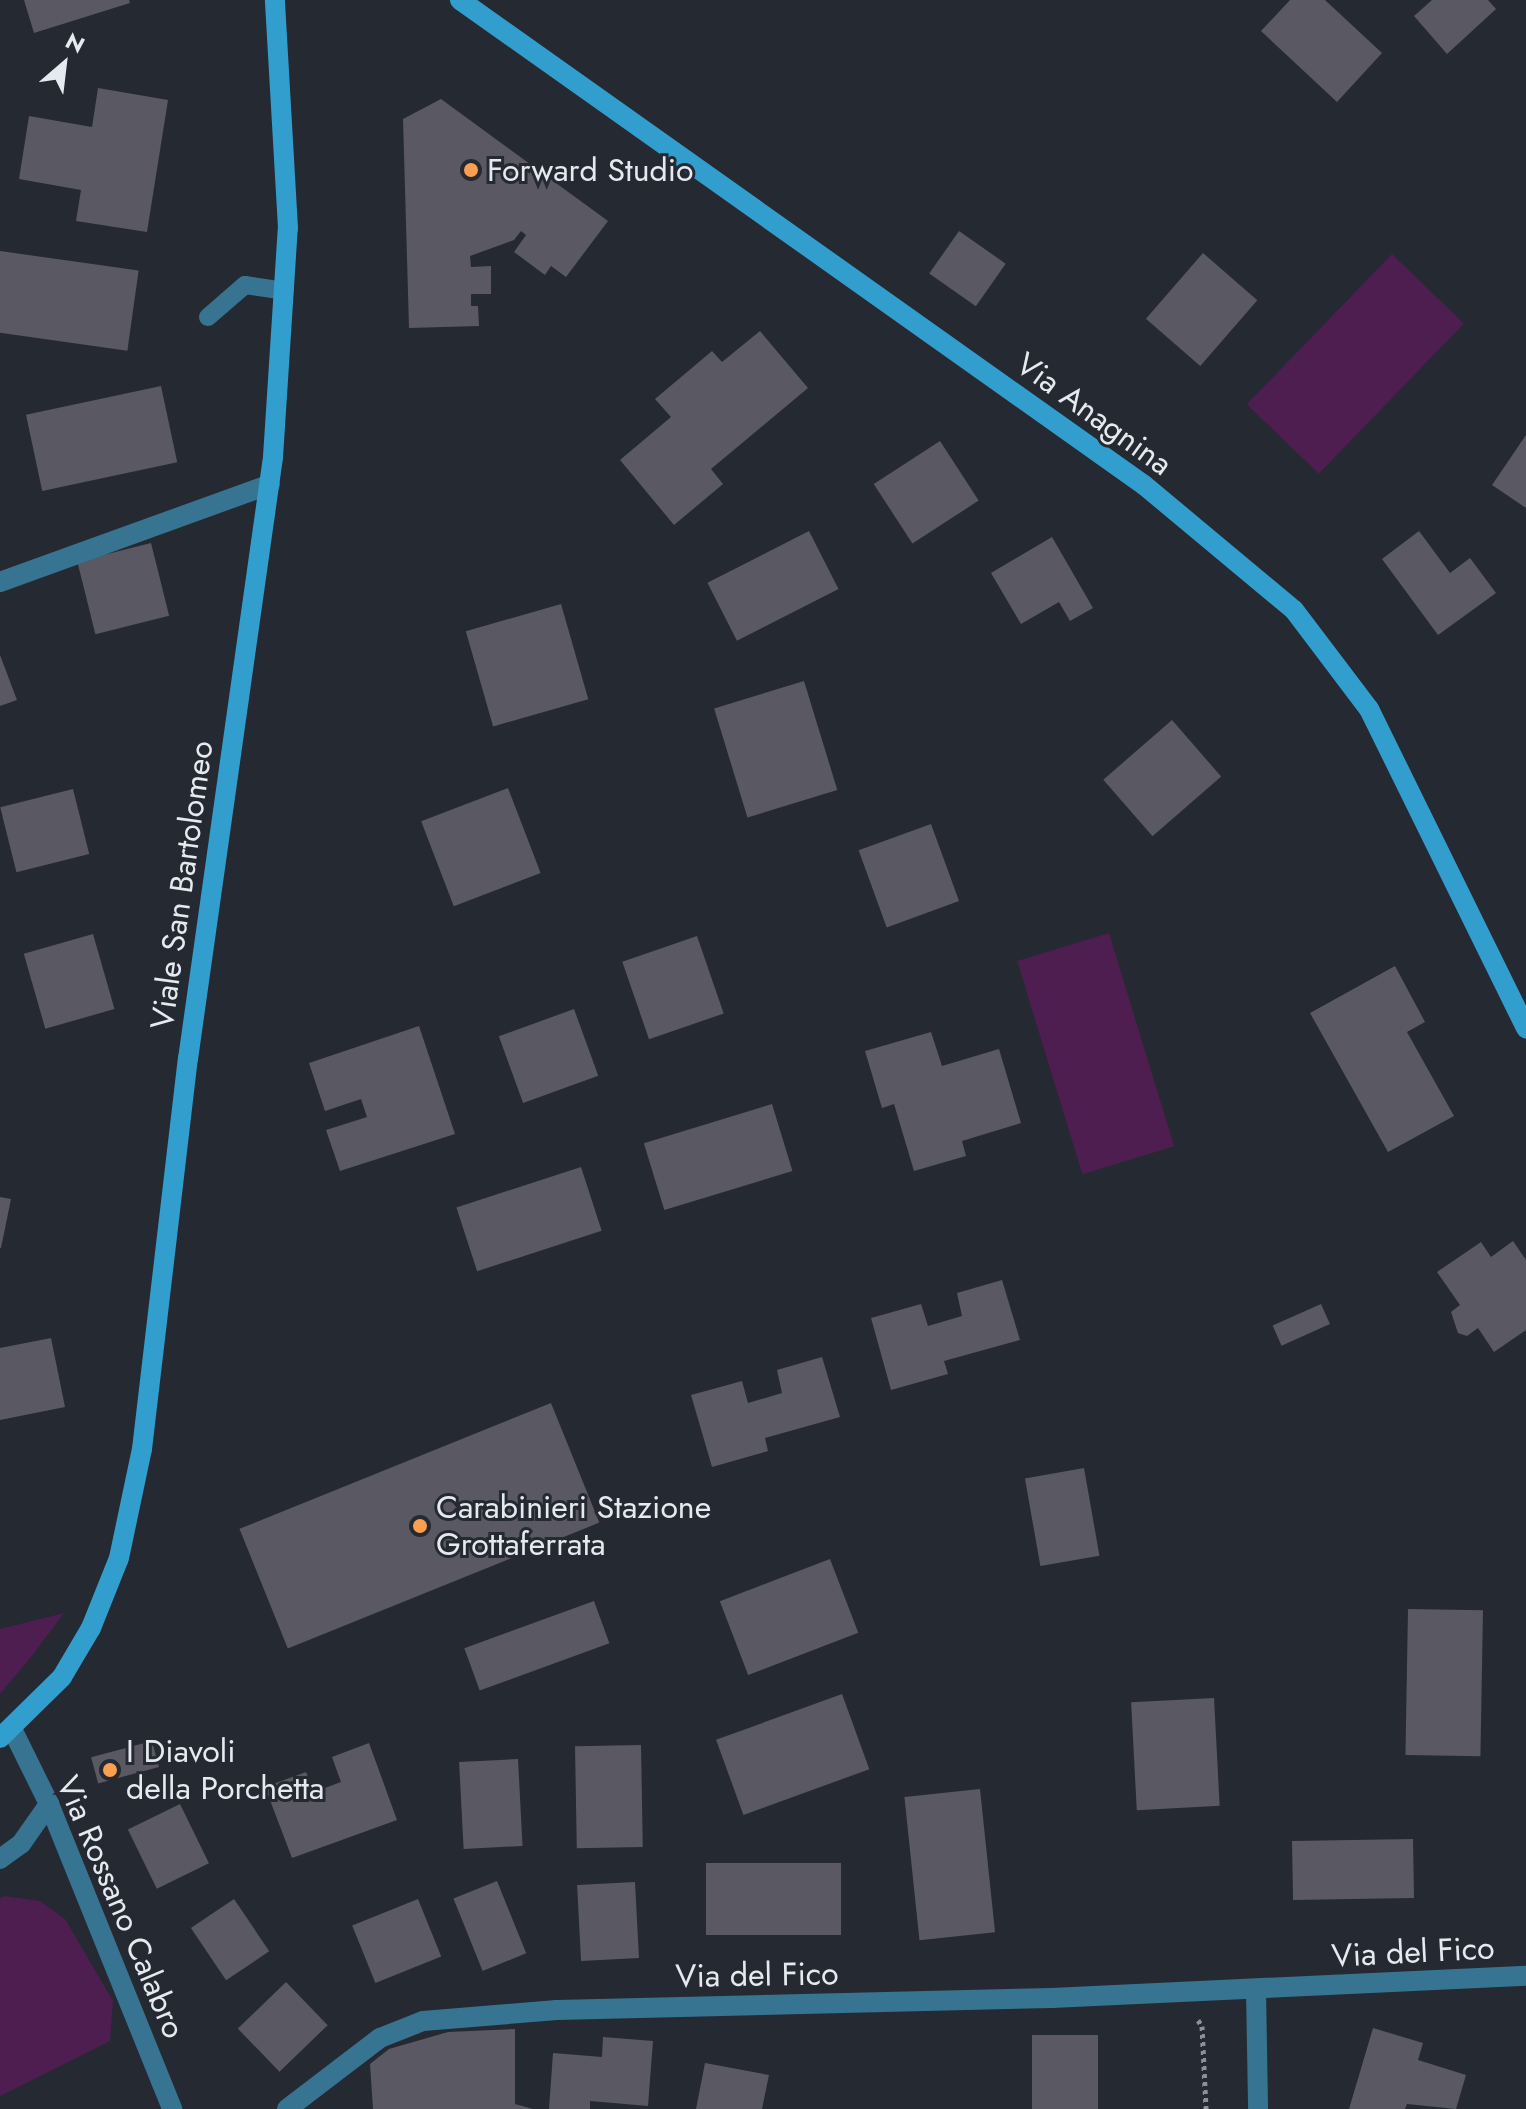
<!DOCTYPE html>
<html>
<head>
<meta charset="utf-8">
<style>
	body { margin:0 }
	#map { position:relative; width:1526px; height:2109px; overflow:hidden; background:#252932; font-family:Jost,sans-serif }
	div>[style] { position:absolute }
	.green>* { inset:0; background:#4d1e4f; transform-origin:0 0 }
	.building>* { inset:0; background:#5a5862; transform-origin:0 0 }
	.path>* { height:5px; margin-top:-2.5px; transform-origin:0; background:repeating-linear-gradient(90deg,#8b8f96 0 4px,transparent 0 8px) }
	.lane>* { height:18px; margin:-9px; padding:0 9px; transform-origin:9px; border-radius:9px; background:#377491 }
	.street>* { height:20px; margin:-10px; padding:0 10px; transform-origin:10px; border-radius:10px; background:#377491 }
	.secondary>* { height:20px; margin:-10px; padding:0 10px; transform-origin:10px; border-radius:10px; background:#319ecd }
	.dots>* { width:22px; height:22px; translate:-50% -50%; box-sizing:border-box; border:4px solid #252932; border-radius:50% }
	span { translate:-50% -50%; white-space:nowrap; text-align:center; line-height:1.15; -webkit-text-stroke:6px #252932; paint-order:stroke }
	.poi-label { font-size:32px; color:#e6e9ef }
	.left { translate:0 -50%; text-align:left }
	.street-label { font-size:32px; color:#e6e9ef }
	.north { position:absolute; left:24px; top:24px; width:80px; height:80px; -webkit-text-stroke:6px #252932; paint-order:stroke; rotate:28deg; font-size:22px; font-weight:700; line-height:32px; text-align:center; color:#e6e9ef }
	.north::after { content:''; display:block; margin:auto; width:28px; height:36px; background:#e6e9ef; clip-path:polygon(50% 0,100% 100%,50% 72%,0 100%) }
</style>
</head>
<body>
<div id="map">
	<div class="green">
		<div style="left:1392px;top:254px;width:100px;height:209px;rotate:44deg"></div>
		<div style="left:1109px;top:933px;width:223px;height:96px;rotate:73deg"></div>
		<div style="clip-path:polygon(64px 1613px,32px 1656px,0 1694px,0 1629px)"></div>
		<div style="clip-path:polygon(5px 1896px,40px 1901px,65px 1919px,113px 2001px,110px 2041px,0 2096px,0 1898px)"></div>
	</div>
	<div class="building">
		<div style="clip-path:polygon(24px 0,129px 0,130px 3px,34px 33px)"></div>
		<div style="clip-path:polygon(1290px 0,1325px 0,1382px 53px,1337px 102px,1261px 31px)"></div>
		<div style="clip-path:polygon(1432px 0,1488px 0,1496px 9px,1447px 54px,1414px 16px)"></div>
		<div style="clip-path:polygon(98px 88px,168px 100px,147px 232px,76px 221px,81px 190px,19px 179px,29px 116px,92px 127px)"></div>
		<div style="clip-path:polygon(441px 99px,608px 221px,566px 277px,551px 266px,545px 275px,514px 252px,526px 235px,521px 231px,514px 240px,470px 256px,471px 267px,491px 266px,491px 294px,471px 294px,471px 306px,478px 306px,479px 326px,409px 328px,403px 119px)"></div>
		<div style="left:959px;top:231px;width:57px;height:52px;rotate:35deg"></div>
		<div style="left:0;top:251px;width:140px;height:81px;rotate:8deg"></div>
		<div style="left:1203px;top:253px;width:72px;height:87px;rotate:41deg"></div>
		<div style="clip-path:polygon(760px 331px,808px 388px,711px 469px,723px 484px,674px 525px,620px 460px,671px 417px,655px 399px,712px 351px,722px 362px)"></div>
		<div style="left:161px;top:386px;width:78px;height:138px;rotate:78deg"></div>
		<div style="clip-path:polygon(1526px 435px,1526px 508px,1492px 485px)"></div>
		<div style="left:940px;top:441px;width:71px;height:79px;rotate:57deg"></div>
		<div style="left:809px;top:531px;width:65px;height:114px;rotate:63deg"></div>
		<div style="clip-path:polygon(1419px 531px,1450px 573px,1470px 558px,1496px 593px,1438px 635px,1382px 559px)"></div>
		<div style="clip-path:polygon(1052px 537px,1093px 608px,1070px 621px,1059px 602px,1021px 624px,991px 573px)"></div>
		<div style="left:151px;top:543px;width:75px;height:76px;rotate:76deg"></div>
		<div style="left:561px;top:604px;width:99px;height:99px;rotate:74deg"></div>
		<div style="clip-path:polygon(0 655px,17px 700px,0 706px)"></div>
		<div style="left:804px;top:681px;width:114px;height:94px;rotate:73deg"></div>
		<div style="left:1172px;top:720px;width:75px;height:91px;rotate:49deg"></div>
		<div style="left:508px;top:788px;width:91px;height:93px;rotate:69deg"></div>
		<div style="left:73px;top:789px;width:67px;height:75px;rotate:76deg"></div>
		<div style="left:931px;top:824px;width:82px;height:77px;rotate:70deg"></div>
		<div style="left:93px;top:934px;width:78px;height:72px;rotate:74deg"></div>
		<div style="left:697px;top:936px;width:82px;height:79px;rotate:71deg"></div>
		<div style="clip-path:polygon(1395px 966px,1425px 1022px,1407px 1032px,1454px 1116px,1388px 1152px,1310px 1013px)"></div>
		<div style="left:574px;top:1009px;width:71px;height:80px;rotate:70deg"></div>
		<div style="clip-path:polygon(419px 1026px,455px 1134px,340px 1171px,326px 1130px,367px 1117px,361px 1099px,325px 1111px,309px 1063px)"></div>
		<div style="clip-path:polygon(931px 1032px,942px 1066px,999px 1049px,1021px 1123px,962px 1141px,966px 1156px,914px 1171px,894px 1104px,882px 1108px,865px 1051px)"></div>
		<div style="left:772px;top:1104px;width:70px;height:134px;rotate:73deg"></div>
		<div style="left:581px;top:1167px;width:67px;height:131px;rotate:72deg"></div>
		<div style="clip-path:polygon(0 1197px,11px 1199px,1px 1248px,0 1248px)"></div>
		<div style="clip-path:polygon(1513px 1241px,1526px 1260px,1526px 1330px,1494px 1352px,1478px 1328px,1467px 1336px,1458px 1333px,1451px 1312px,1460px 1305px,1437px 1272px,1481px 1242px,1491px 1257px)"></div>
		<div style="clip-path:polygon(1002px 1280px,1020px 1340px,944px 1361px,948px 1374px,891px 1390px,871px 1318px,921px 1304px,928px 1326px,962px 1316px,957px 1293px)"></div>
		<div style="left:1321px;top:1304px;width:22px;height:53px;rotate:66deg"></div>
		<div style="clip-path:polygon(51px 1338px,65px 1407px,0 1420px,0 1348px)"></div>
		<div style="clip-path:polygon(822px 1357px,840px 1417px,765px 1438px,768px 1451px,712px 1467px,691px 1395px,742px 1381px,748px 1403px,782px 1393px,777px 1370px)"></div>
		<div style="left:551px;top:1403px;width:129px;height:336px;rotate:68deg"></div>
		<div style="left:1084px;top:1468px;width:89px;height:60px;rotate:80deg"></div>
		<div style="left:830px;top:1559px;width:79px;height:118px;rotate:69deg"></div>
		<div style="left:594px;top:1601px;width:45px;height:138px;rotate:70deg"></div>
		<div style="left:1408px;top:1609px;width:75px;height:146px;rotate:1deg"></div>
		<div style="left:842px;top:1694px;width:80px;height:134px;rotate:70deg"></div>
		<div style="left:1214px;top:1698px;width:108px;height:83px;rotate:87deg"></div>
		<div style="left:152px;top:1741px;width:27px;height:63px;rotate:75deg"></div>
		<div style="clip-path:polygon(369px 1743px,397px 1820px,292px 1858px,265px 1787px,306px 1772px,314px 1792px,341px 1782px,332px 1757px)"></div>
		<div style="left:641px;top:1745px;width:102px;height:66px;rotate:89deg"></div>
		<div style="left:518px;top:1759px;width:87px;height:59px;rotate:87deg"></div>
		<div style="left:980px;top:1789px;width:144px;height:76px;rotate:84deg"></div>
		<div style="left:180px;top:1804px;width:66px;height:58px;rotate:64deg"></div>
		<div style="left:1413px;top:1839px;width:59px;height:121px;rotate:89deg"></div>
		<div style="left:706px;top:1863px;width:135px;height:72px"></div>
		<div style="left:497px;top:1881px;width:78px;height:47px;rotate:68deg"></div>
		<div style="left:635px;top:1882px;width:76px;height:58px;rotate:87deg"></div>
		<div style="left:234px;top:1899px;width:63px;height:52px;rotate:56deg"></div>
		<div style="left:418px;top:1899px;width:62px;height:71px;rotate:68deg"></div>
		<div style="left:286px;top:1982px;width:60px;height:67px;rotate:46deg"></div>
		<div style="clip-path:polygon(1373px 2028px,1423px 2043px,1418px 2060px,1466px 2075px,1456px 2109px,1407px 2104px,1405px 2109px,1349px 2109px)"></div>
		<div style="clip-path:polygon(515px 2029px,515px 2104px,533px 2109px,373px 2109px,370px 2064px,389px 2049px,448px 2032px)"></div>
		<div style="left:1032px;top:2035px;width:66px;height:74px"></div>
		<div style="clip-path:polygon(603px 2037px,653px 2041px,648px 2106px,590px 2101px,590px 2109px,549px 2109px,553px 2053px,602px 2057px)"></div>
		<div style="clip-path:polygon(705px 2063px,769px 2075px,762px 2109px,696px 2109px)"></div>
	</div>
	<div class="path">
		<div style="left:1198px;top:2020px;width:7px;rotate:56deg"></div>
		<div style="left:1202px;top:2026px;width:83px;rotate:87.2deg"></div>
	</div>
	<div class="lane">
		<div style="left:208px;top:317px;width:49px;rotate:-40.9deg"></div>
		<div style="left:245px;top:285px;width:40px;rotate:8.5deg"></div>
	</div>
	<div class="street">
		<div style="left:0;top:582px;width:287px;rotate:-19.9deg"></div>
		<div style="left:12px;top:1729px;width:84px;rotate:63.7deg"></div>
		<div style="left:49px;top:1804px;width:329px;rotate:68deg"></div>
		<div style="left:0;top:1859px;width:26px;rotate:-36deg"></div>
		<div style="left:21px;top:1844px;width:49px;rotate:-55deg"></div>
		<div style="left:1256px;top:1990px;width:119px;rotate:89deg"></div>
		<div style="left:287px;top:2109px;width:117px;rotate:-37.4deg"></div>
		<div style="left:380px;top:2038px;width:46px;rotate:-21.6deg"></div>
		<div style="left:423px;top:2021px;width:134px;rotate:-4.7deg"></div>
		<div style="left:557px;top:2010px;width:495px;rotate:-1.4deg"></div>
		<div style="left:1052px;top:1998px;width:475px;rotate:-2.7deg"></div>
	</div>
	<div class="secondary">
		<div style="left:460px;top:0;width:838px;rotate:35.34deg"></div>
		<div style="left:1144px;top:485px;width:195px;rotate:39.8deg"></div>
		<div style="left:1294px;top:610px;width:124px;rotate:52.9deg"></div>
		<div style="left:1369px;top:709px;width:356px;rotate:63.8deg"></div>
		<div style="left:0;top:1738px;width:87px;rotate:-44.5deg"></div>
		<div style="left:62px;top:1677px;width:57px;rotate:-59.4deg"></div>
		<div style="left:91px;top:1628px;width:75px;rotate:-68.2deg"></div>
		<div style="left:119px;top:1558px;width:111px;rotate:-78.1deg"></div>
		<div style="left:142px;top:1449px;width:393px;rotate:-83.3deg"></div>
		<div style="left:188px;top:1059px;width:608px;rotate:-81.96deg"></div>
		<div style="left:273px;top:457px;width:229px;rotate:-86.3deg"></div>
		<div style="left:288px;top:228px;width:228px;rotate:-93.3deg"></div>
	</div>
	<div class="dots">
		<div style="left:471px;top:170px;background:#fa9f4f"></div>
		<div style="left:420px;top:1526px;background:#fa9f4f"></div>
		<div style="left:110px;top:1770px;background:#fa9f4f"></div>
	</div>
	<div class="poi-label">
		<span class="left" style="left:487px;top:170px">Forward Studio</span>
		<span class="left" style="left:436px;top:1526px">Carabinieri Stazione<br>Grottaferrata</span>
		<span class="left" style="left:126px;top:1770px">I Diavoli<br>della Porchetta</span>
	</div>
	<div class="street-label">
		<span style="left:1094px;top:414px;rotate:36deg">Via Anagnina</span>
		<span style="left:182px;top:885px;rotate:-82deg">Viale San Bartolomeo</span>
		<span style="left:121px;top:1907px;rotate:67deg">Via Rossano Calabro</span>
		<span style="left:1413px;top:1952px;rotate:-3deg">Via del Fico</span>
		<span style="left:757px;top:1975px;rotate:-1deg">Via del Fico</span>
	</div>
	<div class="north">N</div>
</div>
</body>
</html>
